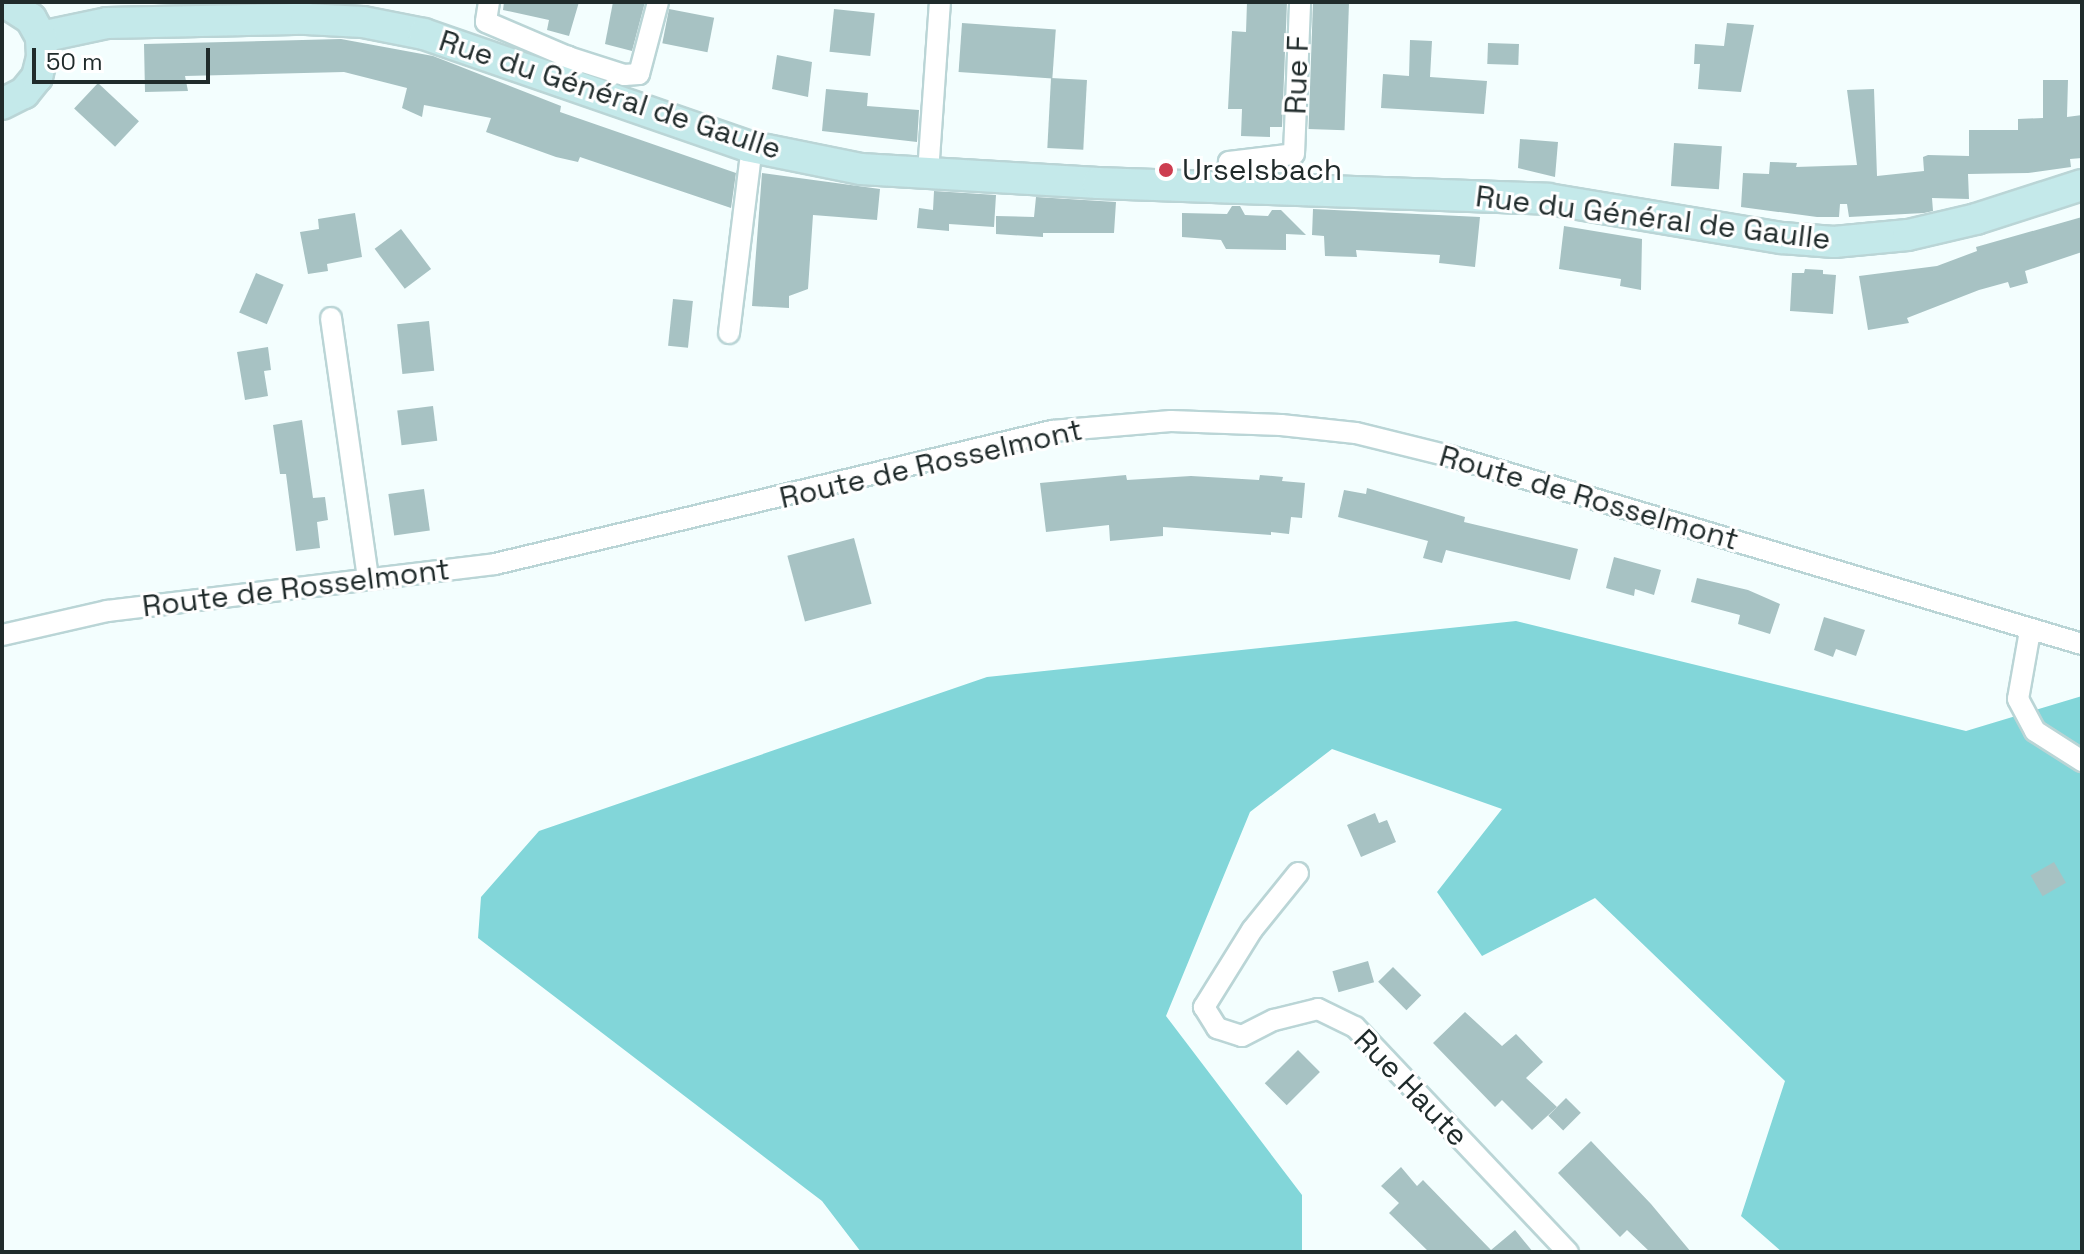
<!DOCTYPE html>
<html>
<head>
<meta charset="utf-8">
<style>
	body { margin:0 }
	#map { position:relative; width:2084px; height:1254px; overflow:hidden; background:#f3fefe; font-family:"Space Grotesk",sans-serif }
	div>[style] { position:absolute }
	.forest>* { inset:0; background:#82d6d9 }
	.building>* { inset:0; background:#a7c2c3; transform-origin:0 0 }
	.roads { filter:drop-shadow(2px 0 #bad5d6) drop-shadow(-2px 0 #bad5d6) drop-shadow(0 2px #bad5d6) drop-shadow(0 -2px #bad5d6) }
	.minor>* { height:20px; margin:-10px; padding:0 10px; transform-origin:10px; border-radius:10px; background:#fff }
	.secondary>* { height:30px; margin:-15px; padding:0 15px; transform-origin:15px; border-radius:15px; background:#c4e9ea }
	.dots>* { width:22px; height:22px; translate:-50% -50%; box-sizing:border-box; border:4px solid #fff; border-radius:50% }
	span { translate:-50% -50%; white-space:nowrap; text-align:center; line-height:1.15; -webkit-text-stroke:6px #fff; paint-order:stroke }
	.street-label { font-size:30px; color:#202b2b }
	.poi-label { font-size:30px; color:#202b2b }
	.left { translate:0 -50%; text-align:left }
	.frame { position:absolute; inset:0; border:4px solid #202b2b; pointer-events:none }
	.scale { position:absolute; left:32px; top:48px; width:178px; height:36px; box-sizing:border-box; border:4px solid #202b2b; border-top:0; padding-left:10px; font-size:24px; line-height:28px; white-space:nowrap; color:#202b2b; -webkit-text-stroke:6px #fff; paint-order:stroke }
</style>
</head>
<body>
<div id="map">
	<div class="forest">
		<div style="clip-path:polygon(1516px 621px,1966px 731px,2082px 696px,2082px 1252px,1782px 1252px,1741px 1216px,1785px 1081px,1595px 898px,1482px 956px,1437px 892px,1502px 809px,1332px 749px,1250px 812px,1166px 1016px,1302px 1195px,1302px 1252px,861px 1252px,822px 1201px,478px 938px,481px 897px,539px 831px,987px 677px)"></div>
	</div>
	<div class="building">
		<div style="clip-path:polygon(504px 2px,579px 2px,569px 36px,547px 30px,549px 20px,503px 10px)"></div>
		<div style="clip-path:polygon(613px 2px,645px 2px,632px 51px,605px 44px)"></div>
		<div style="clip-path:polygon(1247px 2px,1287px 2px,1282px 127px,1270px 127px,1270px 137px,1241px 136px,1242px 109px,1228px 109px,1232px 31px,1246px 32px)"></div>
		<div style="left:1313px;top:2px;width:36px;height:127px;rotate:2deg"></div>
		<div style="left:669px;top:9px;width:46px;height:35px;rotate:11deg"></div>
		<div style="left:834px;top:9px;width:41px;height:43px;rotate:6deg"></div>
		<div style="left:962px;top:23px;width:94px;height:49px;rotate:4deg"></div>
		<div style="clip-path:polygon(1727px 23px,1754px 25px,1741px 92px,1698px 89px,1700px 64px,1694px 64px,1695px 44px,1724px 46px)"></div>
		<div style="clip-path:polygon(341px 39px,433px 56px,561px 106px,560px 112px,736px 173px,731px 208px,580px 157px,578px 162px,556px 157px,486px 132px,491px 118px,424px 105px,422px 117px,402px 108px,407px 88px,344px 72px,185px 76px,188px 91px,145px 92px,144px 44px)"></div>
		<div style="clip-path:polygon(1410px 40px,1432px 41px,1430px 77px,1487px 81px,1484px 114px,1381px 108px,1383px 74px,1409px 76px)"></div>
		<div style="left:1488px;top:43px;width:31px;height:21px;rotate:2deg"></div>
		<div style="clip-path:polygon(777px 55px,812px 62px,808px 97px,772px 89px)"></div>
		<div style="left:1051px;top:78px;width:36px;height:70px;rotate:3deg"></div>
		<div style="clip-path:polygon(2043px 80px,2068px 80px,2067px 117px,2082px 115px,2082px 158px,2070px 159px,2071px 167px,2028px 173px,1968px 174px,1969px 199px,1932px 198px,1933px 211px,1924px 213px,1849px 217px,1847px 204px,1840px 204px,1839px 217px,1817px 217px,1741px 207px,1743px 173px,1769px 174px,1770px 162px,1797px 163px,1796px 167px,1857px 165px,1847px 90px,1874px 89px,1877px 176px,1924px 171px,1923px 157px,1928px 155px,1969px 156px,1969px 130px,2018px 130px,2018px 119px,2043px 118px)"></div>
		<div style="left:98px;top:83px;width:56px;height:35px;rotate:43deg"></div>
		<div style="clip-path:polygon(826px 89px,868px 93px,867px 106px,919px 110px,917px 142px,822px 131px)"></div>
		<div style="clip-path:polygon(1520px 139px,1558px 142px,1555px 177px,1518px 168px)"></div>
		<div style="left:1674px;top:143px;width:48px;height:43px;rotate:4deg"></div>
		<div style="clip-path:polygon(762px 173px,880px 189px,877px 220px,813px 215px,808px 289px,789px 296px,789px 308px,752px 306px)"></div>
		<div style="clip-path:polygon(934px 191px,996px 195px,994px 227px,949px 224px,949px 231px,917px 228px,919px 208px,933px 210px)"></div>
		<div style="clip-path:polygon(1036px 197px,1116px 202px,1114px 233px,1043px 233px,1043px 237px,996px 234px,996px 216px,1034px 217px)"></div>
		<div style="clip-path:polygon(1232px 206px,1240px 206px,1245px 215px,1268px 216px,1272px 210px,1281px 210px,1306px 235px,1286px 234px,1286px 250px,1226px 249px,1221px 240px,1182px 237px,1182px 213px,1227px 214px)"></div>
		<div style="clip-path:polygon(1313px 209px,1480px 217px,1475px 267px,1439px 263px,1440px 255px,1356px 250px,1357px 257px,1325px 256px,1324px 236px,1312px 235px)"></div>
		<div style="clip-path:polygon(355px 213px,362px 257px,327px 264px,328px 271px,308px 274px,300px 232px,319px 229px,318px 219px)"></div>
		<div style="clip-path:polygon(2082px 217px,2082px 252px,2025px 271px,2028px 283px,2010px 288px,2008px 282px,1979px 290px,1907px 318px,1909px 323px,1868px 330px,1859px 276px,1937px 266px,1977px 251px,1976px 247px)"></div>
		<div style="clip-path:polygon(1564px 226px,1642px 239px,1641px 290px,1620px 286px,1621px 279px,1559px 269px)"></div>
		<div style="left:401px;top:229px;width:50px;height:33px;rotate:53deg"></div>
		<div style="clip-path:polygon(1805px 269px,1823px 270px,1823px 274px,1836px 275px,1833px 314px,1790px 311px,1792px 273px,1804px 273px)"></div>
		<div style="left:256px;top:273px;width:30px;height:43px;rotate:23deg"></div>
		<div style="left:673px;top:299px;width:20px;height:47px;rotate:6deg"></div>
		<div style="left:429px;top:321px;width:50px;height:32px;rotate:84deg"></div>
		<div style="clip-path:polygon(268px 347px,271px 370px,264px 371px,268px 396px,245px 400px,237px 352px)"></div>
		<div style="left:433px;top:406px;width:35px;height:36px;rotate:83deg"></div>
		<div style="clip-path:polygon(302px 420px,313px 498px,325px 497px,328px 520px,317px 522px,320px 548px,296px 551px,286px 474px,280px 474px,273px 425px)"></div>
		<div style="clip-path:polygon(1126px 475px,1127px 480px,1191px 476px,1259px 480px,1260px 475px,1283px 477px,1282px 481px,1305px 483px,1302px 518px,1291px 517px,1289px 534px,1271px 532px,1271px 535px,1163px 527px,1163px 536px,1110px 541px,1109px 525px,1046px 532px,1040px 483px)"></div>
		<div style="clip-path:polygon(1367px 488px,1465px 517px,1464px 522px,1578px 549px,1570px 580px,1446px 550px,1442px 563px,1423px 558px,1428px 541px,1338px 517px,1344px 490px,1366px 494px)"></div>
		<div style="left:424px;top:489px;width:42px;height:36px;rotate:82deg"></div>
		<div style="left:854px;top:538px;width:68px;height:69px;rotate:75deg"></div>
		<div style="clip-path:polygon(1614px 557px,1661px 570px,1654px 595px,1635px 589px,1634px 596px,1606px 588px)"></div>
		<div style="clip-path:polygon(1697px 578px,1748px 590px,1780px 604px,1770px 634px,1738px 624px,1740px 615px,1691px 602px)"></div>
		<div style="clip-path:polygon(1824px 617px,1865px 630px,1856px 656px,1836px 649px,1833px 657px,1814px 650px)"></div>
		<div style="clip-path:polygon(1375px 813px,1379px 823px,1387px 820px,1396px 842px,1361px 857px,1347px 825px)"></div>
		<div style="left:2054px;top:862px;width:24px;height:27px;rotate:60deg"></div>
		<div style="left:1368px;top:961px;width:22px;height:37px;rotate:74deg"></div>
		<div style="left:1393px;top:967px;width:40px;height:21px;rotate:45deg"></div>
		<div style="clip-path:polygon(1465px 1012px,1502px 1046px,1516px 1034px,1543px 1062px,1526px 1078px,1557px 1107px,1532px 1130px,1502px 1100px,1495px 1107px,1433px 1043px)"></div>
		<div style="left:1298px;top:1050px;width:31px;height:47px;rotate:45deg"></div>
		<div style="left:1566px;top:1098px;width:21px;height:25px;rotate:45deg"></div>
		<div style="clip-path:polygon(1591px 1141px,1651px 1204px,1691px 1252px,1650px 1252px,1627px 1230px,1620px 1237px,1558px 1173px)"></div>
		<div style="clip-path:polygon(1401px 1167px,1417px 1186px,1423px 1180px,1491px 1250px,1515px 1230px,1533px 1252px,1429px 1252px,1389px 1213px,1399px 1203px,1381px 1186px)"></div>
	</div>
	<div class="roads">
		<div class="minor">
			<div style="left:489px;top:2px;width:20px;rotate:99deg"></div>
			<div style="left:486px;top:22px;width:89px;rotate:23.1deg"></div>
			<div style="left:559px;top:82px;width:27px;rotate:-70deg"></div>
			<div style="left:568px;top:57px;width:59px;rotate:17.8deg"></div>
			<div style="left:624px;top:75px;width:15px;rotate:-4deg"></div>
			<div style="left:639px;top:74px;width:74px;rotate:-75.2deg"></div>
			<div style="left:928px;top:173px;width:171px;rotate:-86deg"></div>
			<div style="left:1228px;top:187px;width:25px;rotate:-88deg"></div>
			<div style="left:1229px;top:162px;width:65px;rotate:-7deg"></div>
			<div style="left:1294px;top:154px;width:152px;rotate:-87.7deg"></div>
			<div style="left:331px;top:318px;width:263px;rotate:81.9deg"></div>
			<div style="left:729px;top:333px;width:187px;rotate:-83deg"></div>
			<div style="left:2030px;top:631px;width:69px;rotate:100deg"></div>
			<div style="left:2018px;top:699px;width:36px;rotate:62deg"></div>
			<div style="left:2035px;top:731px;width:56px;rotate:32.6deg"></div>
			<div style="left:2px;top:635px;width:108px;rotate:-12.9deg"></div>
			<div style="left:107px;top:611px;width:391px;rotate:-6.9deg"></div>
			<div style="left:495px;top:564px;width:573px;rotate:-13.43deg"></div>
			<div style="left:1052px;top:431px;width:119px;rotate:-4.8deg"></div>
			<div style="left:1171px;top:421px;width:110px;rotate:2.1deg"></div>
			<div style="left:1281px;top:425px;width:75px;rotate:6.1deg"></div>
			<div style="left:1356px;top:433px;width:100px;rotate:13.9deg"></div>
			<div style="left:1453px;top:457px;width:656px;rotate:16.56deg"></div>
			<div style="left:1298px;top:873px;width:73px;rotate:128.9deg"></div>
			<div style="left:1252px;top:930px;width:91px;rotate:121.9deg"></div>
			<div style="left:1204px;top:1007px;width:25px;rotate:58deg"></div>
			<div style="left:1217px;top:1028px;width:26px;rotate:18deg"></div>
			<div style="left:1242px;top:1036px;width:36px;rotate:-27deg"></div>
			<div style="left:1274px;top:1020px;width:45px;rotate:-14deg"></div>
			<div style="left:1318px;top:1009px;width:41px;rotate:25.9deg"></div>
			<div style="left:1355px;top:1027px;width:310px;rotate:46.6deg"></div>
		</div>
		<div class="secondary">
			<div style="left:41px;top:37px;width:67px;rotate:-12deg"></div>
			<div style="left:107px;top:23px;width:199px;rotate:-1.2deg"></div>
			<div style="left:306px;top:19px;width:57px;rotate:3deg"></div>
			<div style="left:363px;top:22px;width:62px;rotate:11.1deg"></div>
			<div style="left:424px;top:34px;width:342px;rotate:19.1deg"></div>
			<div style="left:747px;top:146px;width:116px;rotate:11.4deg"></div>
			<div style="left:861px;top:169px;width:237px;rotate:3.4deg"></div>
			<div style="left:1098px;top:183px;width:450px;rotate:2deg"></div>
			<div style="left:1548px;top:199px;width:237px;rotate:9.5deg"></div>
			<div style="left:1782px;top:238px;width:52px;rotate:4.4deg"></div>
			<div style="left:1834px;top:242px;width:74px;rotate:-5.4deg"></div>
			<div style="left:1908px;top:235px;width:70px;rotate:-13.2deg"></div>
			<div style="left:1976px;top:219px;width:111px;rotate:-17.8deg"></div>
			<div style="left:2px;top:104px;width:25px;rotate:-27deg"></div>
			<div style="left:24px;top:93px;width:21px;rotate:-51deg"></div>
			<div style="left:37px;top:77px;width:21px;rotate:-76deg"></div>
			<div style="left:42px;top:57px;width:20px;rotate:-93deg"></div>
			<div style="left:41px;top:37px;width:21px;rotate:-119deg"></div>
			<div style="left:31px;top:19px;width:31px;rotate:-147deg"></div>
		</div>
	</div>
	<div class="dots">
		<div style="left:1166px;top:170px;background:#cd3d4f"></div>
	</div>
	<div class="street-label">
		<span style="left:1297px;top:75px;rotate:-88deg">Rue F</span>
		<span style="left:610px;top:95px;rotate:18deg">Rue du Général de Gaulle</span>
		<span style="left:1653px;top:218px;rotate:7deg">Rue du Général de Gaulle</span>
		<span style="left:931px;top:464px;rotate:-13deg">Route de Rosselmont</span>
		<span style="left:1589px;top:498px;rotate:16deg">Route de Rosselmont</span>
		<span style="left:296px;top:588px;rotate:-7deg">Route de Rosselmont</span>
		<span style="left:1411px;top:1088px;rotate:46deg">Rue Haute</span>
	</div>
	<div class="poi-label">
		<span class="left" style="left:1182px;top:170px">Urselsbach</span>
	</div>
	<div class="frame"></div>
	<div class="scale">50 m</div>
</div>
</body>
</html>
